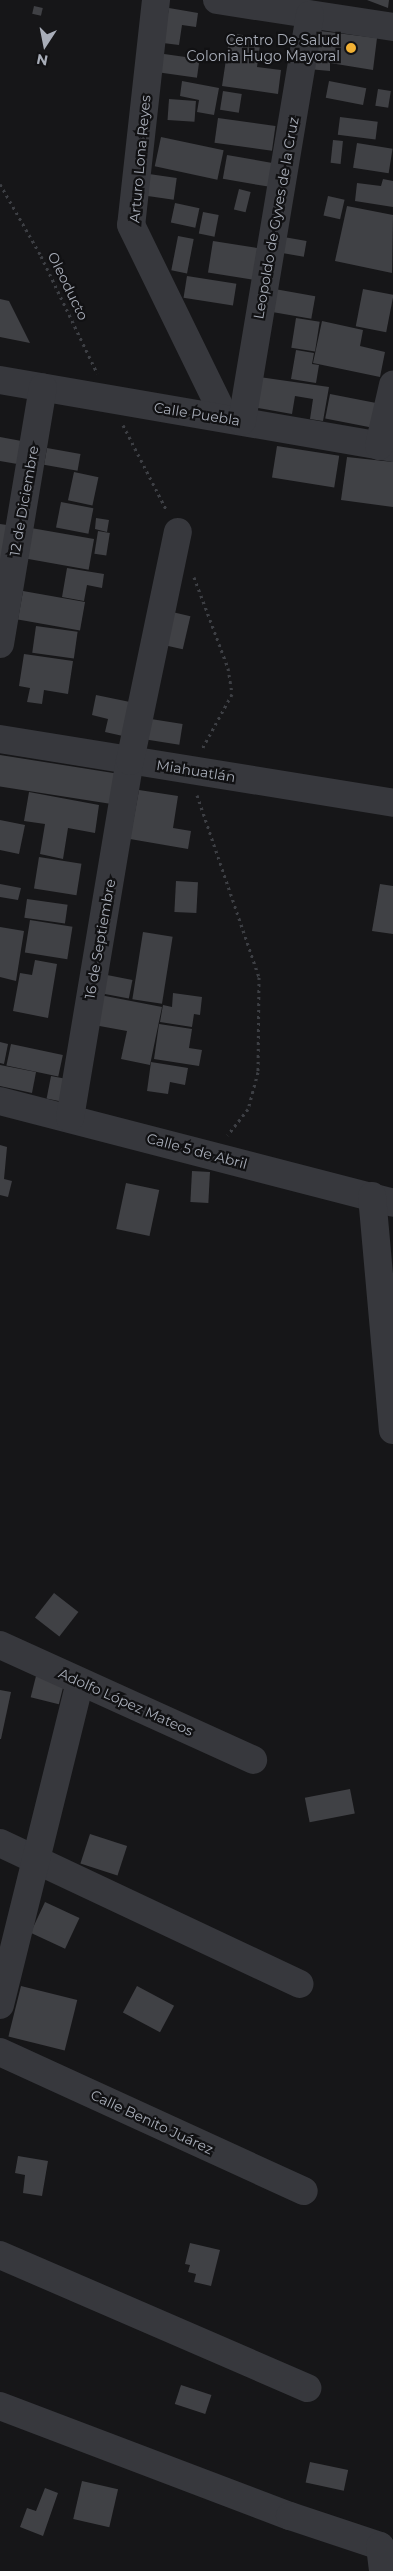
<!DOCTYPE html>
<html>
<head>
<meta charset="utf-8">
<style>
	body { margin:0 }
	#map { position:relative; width:393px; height:2571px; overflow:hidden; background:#161618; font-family:Montserrat,sans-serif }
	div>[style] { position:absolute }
	.building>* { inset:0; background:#404145; transform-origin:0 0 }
	.path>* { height:3px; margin-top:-1.5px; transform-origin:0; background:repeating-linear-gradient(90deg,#3d3f44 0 2.5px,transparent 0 6.5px) }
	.minor>* { height:28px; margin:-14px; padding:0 14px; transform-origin:14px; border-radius:14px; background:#37383d }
	.dots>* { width:14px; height:14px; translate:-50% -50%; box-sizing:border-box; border:2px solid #111113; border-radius:50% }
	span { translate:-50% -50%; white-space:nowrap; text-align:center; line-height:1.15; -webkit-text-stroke:4.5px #111113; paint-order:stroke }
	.poi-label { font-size:14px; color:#a8adb8 }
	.right { translate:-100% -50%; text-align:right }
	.street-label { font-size:14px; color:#a8adb8 }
	.north { position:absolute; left:20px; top:20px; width:50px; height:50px; -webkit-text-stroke:4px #111113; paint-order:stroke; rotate:191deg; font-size:14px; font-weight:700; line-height:20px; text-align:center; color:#a8adb8 }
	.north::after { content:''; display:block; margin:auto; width:18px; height:22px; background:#a8adb8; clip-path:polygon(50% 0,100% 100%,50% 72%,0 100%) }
</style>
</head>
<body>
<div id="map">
	<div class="building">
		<div style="clip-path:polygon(367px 0,389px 0,388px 8px)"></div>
		<div style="left:34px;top:6px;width:9px;height:8px;rotate:13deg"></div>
		<div style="clip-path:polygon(169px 8px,198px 13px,196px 27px,182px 25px,179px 45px,163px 43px)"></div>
		<div style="clip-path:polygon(312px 30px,377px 38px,373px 70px,330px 63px,330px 71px,308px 69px)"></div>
		<div style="clip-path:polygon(230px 33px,261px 38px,257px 67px,281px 70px,278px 94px,222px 86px)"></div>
		<div style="left:157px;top:53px;width:43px;height:19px;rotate:8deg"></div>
		<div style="clip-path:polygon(182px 81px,219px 88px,214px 115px,197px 112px,199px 100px,180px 96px)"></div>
		<div style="left:329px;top:81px;width:38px;height:17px;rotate:11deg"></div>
		<div style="left:378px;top:89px;width:13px;height:17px;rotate:9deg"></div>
		<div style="left:223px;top:91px;width:19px;height:19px;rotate:9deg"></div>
		<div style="left:169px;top:99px;width:27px;height:21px;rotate:4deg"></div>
		<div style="left:340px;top:117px;width:38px;height:18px;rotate:7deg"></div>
		<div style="left:218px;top:118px;width:58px;height:25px;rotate:8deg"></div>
		<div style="left:161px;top:137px;width:64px;height:30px;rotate:12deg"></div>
		<div style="left:333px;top:140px;width:10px;height:23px;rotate:6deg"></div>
		<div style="left:357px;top:143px;width:36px;height:25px;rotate:9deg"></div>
		<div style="left:227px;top:155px;width:46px;height:24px;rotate:10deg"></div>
		<div style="left:149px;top:174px;width:28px;height:22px;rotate:8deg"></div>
		<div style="clip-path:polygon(383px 179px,393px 181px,393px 207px,355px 201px,357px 183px,381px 186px)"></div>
		<div style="left:239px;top:189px;width:12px;height:21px;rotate:14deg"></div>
		<div style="left:328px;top:196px;width:17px;height:20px;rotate:13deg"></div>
		<div style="left:175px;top:203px;width:25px;height:20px;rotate:12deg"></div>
		<div style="clip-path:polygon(347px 206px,393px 215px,392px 273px,335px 261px)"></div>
		<div style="left:203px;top:212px;width:16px;height:22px;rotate:11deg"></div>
		<div style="left:178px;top:236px;width:16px;height:35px;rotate:11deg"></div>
		<div style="left:278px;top:236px;width:29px;height:16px;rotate:10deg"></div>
		<div style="left:213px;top:241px;width:46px;height:32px;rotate:9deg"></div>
		<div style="left:187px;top:276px;width:50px;height:22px;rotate:9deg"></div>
		<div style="left:269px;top:288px;width:47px;height:23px;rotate:10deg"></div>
		<div style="left:363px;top:289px;width:31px;height:38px;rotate:11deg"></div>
		<div style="clip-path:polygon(0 299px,9px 301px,30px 343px,0 337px)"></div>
		<div style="left:296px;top:318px;width:24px;height:30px;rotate:9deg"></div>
		<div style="clip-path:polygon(322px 321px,363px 330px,360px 346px,385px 352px,380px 377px,313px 363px)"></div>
		<div style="clip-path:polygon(296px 350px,314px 353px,312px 364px,319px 365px,316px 383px,291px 379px)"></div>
		<div style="clip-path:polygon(252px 376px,329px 387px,323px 421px,310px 419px,313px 399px,295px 396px,292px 414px,247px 406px)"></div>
		<div style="left:330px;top:394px;width:47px;height:25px;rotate:11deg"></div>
		<div style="clip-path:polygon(0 437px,27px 442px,23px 465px,0 461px)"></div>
		<div style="left:277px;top:446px;width:63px;height:32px;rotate:9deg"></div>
		<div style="left:47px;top:448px;width:34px;height:17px;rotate:10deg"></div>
		<div style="clip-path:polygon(347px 457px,393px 462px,393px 507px,341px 500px)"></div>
		<div style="left:74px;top:472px;width:25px;height:29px;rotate:12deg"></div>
		<div style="left:61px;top:502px;width:33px;height:26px;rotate:11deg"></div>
		<div style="clip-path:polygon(96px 518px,109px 520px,107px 532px,95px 529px)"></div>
		<div style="clip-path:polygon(0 524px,14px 526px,0 591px)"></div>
		<div style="left:31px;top:528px;width:64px;height:31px;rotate:10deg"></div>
		<div style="left:98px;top:531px;width:12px;height:23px;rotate:9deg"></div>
		<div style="clip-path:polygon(67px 568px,104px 574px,102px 588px,87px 585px,84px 601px,62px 597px)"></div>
		<div style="left:23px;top:591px;width:63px;height:29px;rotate:10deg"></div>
		<div style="left:168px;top:611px;width:23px;height:34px;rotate:13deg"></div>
		<div style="left:36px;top:626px;width:42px;height:27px;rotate:8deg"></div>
		<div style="clip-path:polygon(24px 654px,73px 661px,68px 694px,44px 690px,42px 704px,27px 702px,30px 688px,19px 686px)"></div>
		<div style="clip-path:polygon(96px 695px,130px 702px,123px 736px,105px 732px,108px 719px,92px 715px)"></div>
		<div style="left:151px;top:719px;width:32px;height:21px;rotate:9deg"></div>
		<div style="left:0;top:755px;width:121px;height:31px;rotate:9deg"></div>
		<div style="clip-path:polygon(139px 790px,178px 796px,173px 828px,191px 831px,188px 849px,130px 839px)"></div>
		<div style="clip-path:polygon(29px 792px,99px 805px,95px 833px,68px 828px,63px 859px,40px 854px,45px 824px,24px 821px)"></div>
		<div style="clip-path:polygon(0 820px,25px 825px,19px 854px,0 850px)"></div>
		<div style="left:39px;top:857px;width:43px;height:32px;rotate:9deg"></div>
		<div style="left:176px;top:881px;width:22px;height:31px;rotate:3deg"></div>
		<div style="clip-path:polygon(0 884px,21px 888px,18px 900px,0 897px)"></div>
		<div style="clip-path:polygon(380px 884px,393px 886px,393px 934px,372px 931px)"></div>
		<div style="left:27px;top:899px;width:41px;height:19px;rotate:8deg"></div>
		<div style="left:30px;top:920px;width:43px;height:33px;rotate:9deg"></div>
		<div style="clip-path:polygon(0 927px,24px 931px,16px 981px,0 977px)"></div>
		<div style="left:143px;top:932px;width:30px;height:68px;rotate:9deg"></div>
		<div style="clip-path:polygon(35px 960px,57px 964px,48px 1018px,13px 1011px,20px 973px,32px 975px)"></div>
		<div style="left:102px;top:974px;width:31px;height:19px;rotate:11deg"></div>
		<div style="clip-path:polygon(173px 993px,202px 997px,200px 1015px,194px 1014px,192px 1027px,160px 1022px,163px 1005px,172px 1007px)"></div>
		<div style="clip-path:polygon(100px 995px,162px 1007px,150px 1065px,121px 1059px,127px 1031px,94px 1025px)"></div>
		<div style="clip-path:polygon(159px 1024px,192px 1029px,189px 1048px,202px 1050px,199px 1066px,154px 1059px)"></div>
		<div style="clip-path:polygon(0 1042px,8px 1044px,4px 1064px,0 1063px)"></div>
		<div style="left:11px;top:1044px;width:53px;height:22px;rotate:12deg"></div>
		<div style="clip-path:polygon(151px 1062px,188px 1068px,185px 1085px,170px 1082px,168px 1094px,147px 1091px)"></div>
		<div style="clip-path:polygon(0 1065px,36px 1072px,32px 1093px,0 1086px)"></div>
		<div style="left:51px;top:1076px;width:16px;height:23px;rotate:11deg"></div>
		<div style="clip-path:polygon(0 1145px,7px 1147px,4px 1179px,12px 1181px,8px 1197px,0 1195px)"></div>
		<div style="left:192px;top:1171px;width:18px;height:31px;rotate:3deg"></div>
		<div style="left:126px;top:1183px;width:34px;height:47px;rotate:12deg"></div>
		<div style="left:54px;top:1593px;width:31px;height:31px;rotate:38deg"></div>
		<div style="left:36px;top:1676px;width:29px;height:22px;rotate:14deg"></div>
		<div style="clip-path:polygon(0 1690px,11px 1692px,1px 1739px,0 1739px)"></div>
		<div style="left:350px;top:1789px;width:25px;height:46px;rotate:79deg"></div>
		<div style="left:90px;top:1834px;width:39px;height:31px;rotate:18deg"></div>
		<div style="left:45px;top:1902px;width:38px;height:34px;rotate:25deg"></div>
		<div style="left:21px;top:1986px;width:58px;height:52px;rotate:14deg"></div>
		<div style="left:137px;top:1986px;width:42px;height:30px;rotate:28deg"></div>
		<div style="clip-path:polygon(18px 2156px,48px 2161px,42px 2196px,23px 2193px,25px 2175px,15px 2173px)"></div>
		<div style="clip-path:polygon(190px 2243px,220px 2250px,211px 2286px,194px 2282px,196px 2274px,188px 2272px,190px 2265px,185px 2264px)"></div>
		<div style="left:181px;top:2385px;width:32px;height:20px;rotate:18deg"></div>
		<div style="left:310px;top:2462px;width:39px;height:21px;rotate:12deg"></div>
		<div style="left:82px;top:2481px;width:37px;height:39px;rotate:13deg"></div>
		<div style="clip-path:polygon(45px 2488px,58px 2493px,43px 2536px,20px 2527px,27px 2508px,36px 2511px)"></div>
	</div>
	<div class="path">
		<div style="left:0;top:184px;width:83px;rotate:60.3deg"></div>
		<div style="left:41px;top:256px;width:130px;rotate:64.4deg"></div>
		<div style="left:123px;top:425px;width:97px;rotate:62.9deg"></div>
		<div style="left:194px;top:577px;width:97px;rotate:69.5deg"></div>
		<div style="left:228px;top:668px;width:26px;rotate:81deg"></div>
		<div style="left:232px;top:694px;width:63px;rotate:118.6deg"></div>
		<div style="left:197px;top:795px;width:192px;rotate:71.2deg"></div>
		<div style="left:259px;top:977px;width:95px;rotate:90.6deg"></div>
		<div style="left:258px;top:1072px;width:38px;rotate:105deg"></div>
		<div style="left:248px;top:1109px;width:33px;rotate:128deg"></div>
	</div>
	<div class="minor">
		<div style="left:156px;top:0;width:226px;rotate:96.3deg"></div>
		<div style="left:131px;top:225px;width:215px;rotate:64deg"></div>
		<div style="left:217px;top:0;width:178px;rotate:8.7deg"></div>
		<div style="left:0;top:380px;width:399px;rotate:9.8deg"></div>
		<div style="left:242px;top:421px;width:412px;rotate:-80.5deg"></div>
		<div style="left:379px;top:446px;width:63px;rotate:-77.1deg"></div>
		<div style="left:0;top:644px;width:260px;rotate:-80.5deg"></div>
		<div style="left:0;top:739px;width:398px;rotate:9.2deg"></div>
		<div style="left:0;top:1101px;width:406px;rotate:14.5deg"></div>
		<div style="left:70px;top:1118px;width:362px;rotate:-80.5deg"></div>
		<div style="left:130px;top:761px;width:234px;rotate:-78.2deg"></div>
		<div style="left:372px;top:1196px;width:235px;rotate:84.9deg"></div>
		<div style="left:0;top:1645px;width:278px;rotate:24.4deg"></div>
		<div style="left:0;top:1843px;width:331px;rotate:25.2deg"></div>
		<div style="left:0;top:2005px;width:333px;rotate:-76.1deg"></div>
		<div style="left:0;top:2052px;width:334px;rotate:24.6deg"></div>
		<div style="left:0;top:2255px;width:335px;rotate:23.4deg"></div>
		<div style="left:0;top:2406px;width:310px;rotate:20.8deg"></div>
		<div style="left:290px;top:2516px;width:95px;rotate:18.4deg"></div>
		<div style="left:380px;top:2546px;width:25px;rotate:83deg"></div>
	</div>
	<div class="dots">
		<div style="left:351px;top:48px;background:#f2b134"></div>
	</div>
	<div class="poi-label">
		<span class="right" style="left:340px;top:48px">Centro De Salud<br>Colonia Hugo Mayoral</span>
	</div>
	<div class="street-label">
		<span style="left:140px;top:159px;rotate:-85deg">Arturo Lona Reyes</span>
		<span style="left:276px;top:218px;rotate:-80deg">Leopoldo de Gyves de la Cruz</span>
		<span style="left:68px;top:286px;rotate:64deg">Oleoducto</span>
		<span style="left:197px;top:414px;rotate:9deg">Calle Puebla</span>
		<span style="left:24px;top:501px;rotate:-80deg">12 de Diciembre</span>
		<span style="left:196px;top:771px;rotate:9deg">Miahuatlán</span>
		<span style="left:100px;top:939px;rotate:-80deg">16 de Septiembre</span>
		<span style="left:197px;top:1151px;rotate:15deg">Calle 5 de Abril</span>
		<span style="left:126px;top:1702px;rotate:24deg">Adolfo López Mateos</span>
		<span style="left:152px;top:2122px;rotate:25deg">Calle Benito Juárez</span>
	</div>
	<div class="north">N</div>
</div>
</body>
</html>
